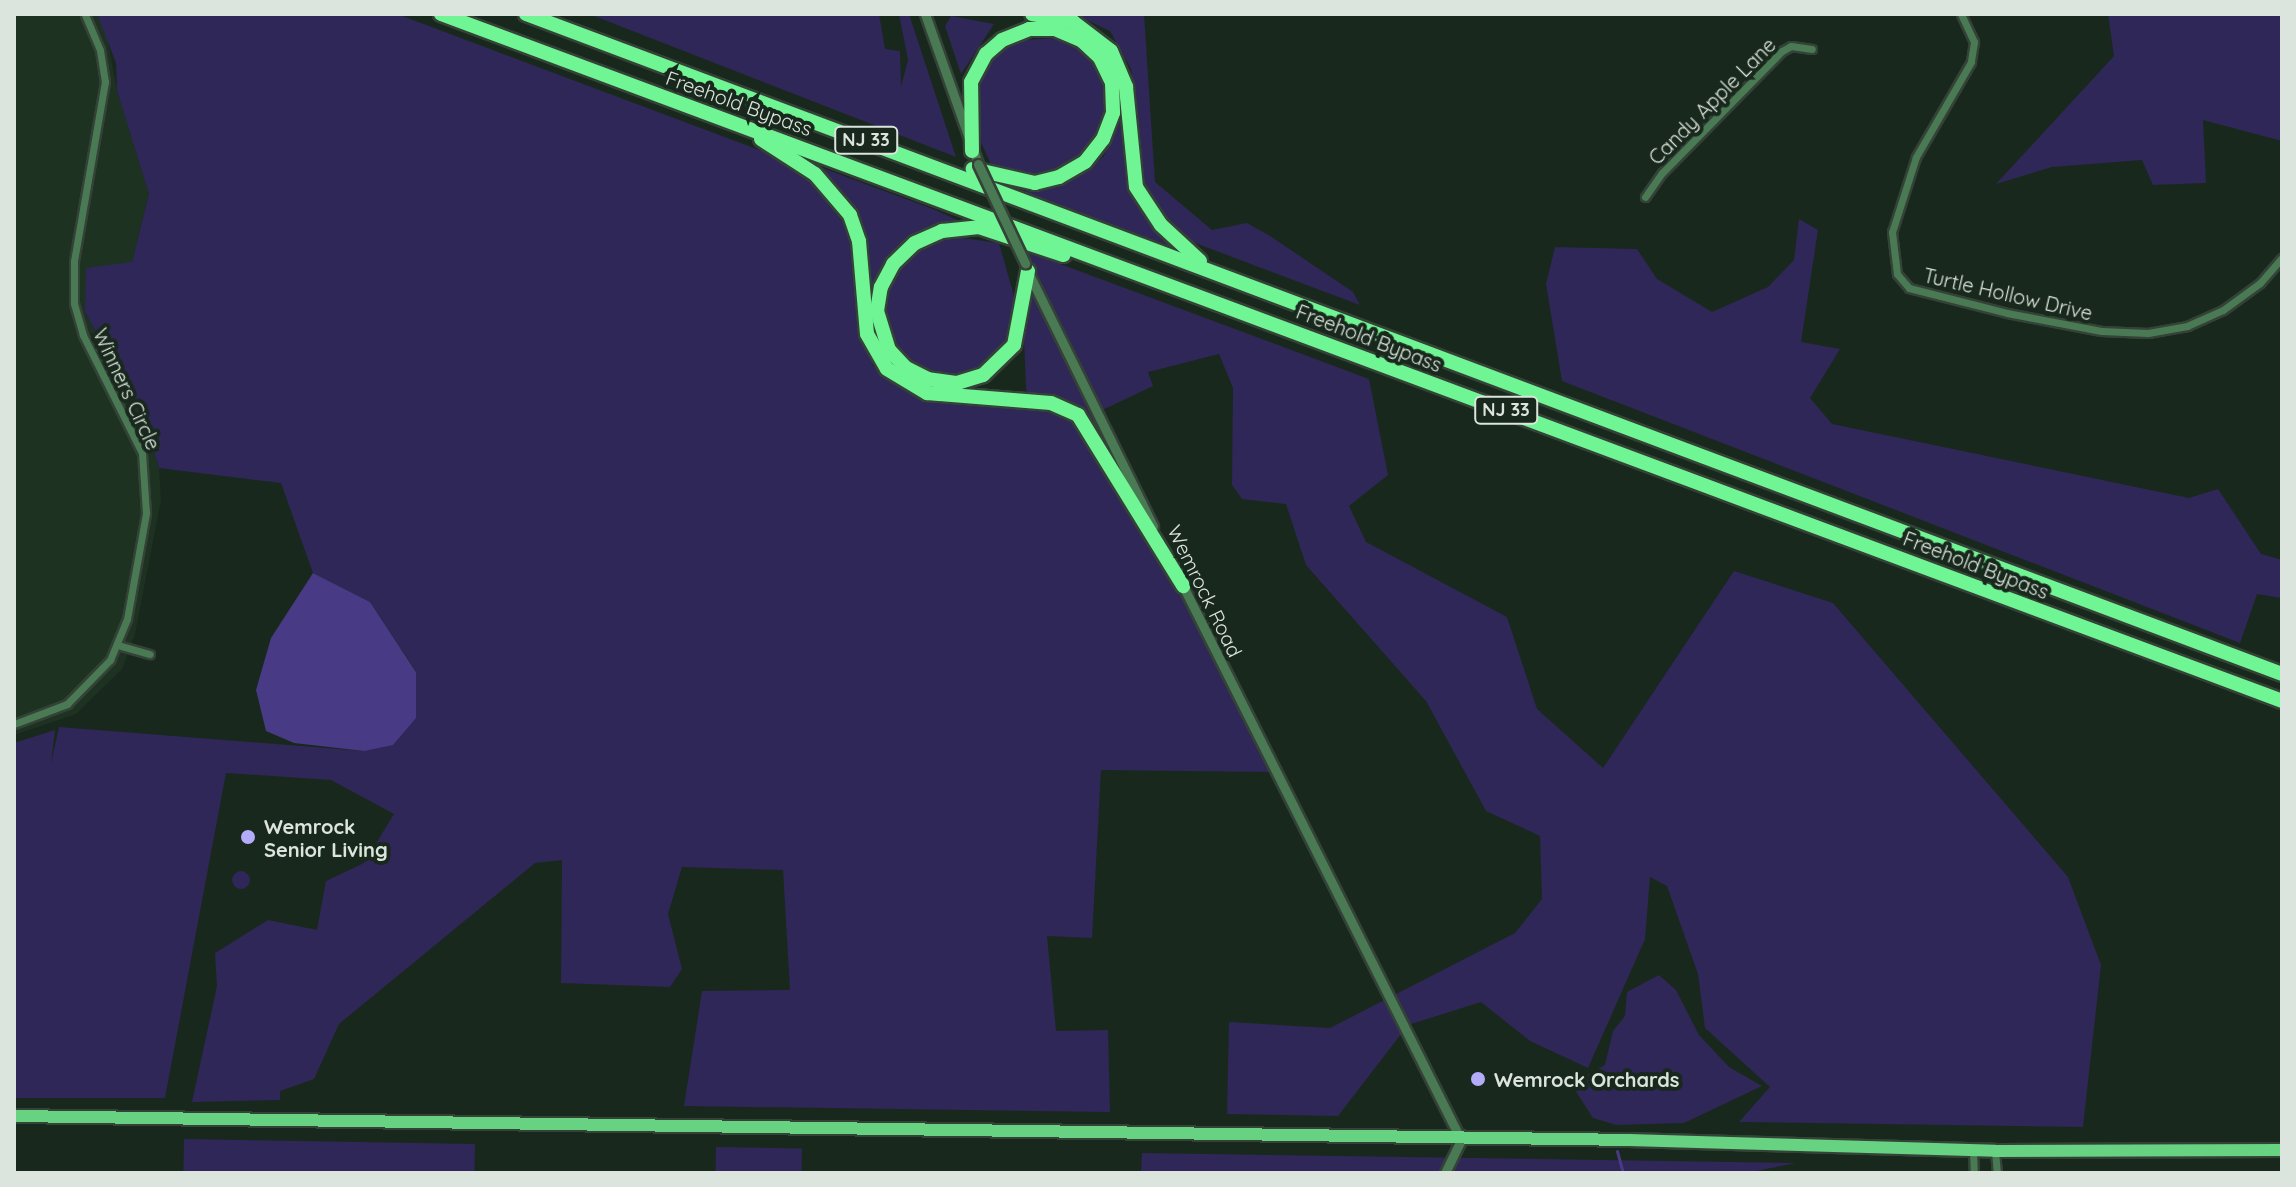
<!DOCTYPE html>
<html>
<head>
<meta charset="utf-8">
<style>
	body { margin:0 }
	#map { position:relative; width:2296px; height:1187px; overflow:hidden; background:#19281c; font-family:Quicksand,sans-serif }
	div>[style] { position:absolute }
	.built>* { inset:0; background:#1e3222 }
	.green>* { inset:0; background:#2f2757; transform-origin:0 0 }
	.round { border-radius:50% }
	.water>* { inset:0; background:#483a84 }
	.stream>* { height:3px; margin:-1.5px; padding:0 1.5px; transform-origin:1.5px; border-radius:1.5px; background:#483a84 }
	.roads { filter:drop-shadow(2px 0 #344237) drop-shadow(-2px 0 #344237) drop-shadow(0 2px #344237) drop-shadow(0 -2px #344237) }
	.minor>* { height:7px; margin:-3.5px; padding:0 3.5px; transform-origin:3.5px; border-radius:3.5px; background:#497a54 }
	.tertiary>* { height:9px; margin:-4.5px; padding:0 4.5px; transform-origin:4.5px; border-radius:4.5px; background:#497a54 }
	.primary>* { height:12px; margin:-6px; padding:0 6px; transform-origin:6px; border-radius:6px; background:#66d282 }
	.motorway>* { height:14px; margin:-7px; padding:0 7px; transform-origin:7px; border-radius:7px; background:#70f594 }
	.bridges { filter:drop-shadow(2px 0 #344237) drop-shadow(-2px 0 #344237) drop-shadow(0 2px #344237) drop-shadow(0 -2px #344237) }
	.tertiary-bridge>* { height:9px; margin:-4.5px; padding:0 4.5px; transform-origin:4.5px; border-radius:4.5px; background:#497a54 }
	.dots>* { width:22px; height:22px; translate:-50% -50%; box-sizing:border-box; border:4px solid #19281c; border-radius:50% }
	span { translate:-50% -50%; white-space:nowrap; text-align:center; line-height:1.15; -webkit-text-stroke:8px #19281c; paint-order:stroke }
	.shield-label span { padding:2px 6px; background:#19281c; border:2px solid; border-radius:6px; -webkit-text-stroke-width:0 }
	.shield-label { font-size:18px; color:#dbe5dd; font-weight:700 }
	.street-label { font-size:20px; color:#dbe5dd }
	.poi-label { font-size:20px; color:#dbe5dd; font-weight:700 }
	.left { translate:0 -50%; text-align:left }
	.frame { position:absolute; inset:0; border:16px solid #dbe5dd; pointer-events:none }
</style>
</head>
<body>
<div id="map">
	<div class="built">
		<div style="clip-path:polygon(14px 14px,97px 14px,106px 31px,117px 91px,149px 194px,132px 262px,85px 312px,142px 415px,159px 468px,161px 500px,135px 634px,122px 669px,76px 714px,14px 735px)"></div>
	</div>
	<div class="green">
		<div style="clip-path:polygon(97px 14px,397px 14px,781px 158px,807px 175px,849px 231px,873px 366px,922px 400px,1027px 408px,1020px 249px,1369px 379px,1388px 475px,1349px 506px,1366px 542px,1507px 617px,1537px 709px,1603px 768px,1734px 571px,1833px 603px,2068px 877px,2101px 965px,2083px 1127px,1739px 1122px,1770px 1087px,1705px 1028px,1698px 974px,1667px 886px,1650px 877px,1645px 939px,1588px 1068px,1530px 1041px,1481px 1002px,1408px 1025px,1338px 1116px,1227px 1114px,1229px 1022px,1330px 1028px,1515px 933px,1542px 899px,1540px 836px,1486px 811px,1426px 701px,1306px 565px,1286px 504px,1242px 499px,1232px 485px,1233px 388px,1219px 354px,1148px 372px,1153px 386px,1098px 412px,1116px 496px,1136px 492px,1279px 772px,1101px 770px,1092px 938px,1047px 936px,1056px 1031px,1108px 1030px,1110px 1112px,684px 1106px,702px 991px,790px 990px,783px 870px,682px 867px,668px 914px,682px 969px,670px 987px,561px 983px,562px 860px,535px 863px,339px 1024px,314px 1079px,280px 1091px,280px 1100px,192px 1102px,217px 986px,215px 953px,268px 920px,317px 930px,326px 881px,364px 863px,394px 814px,331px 780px,226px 773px,165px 1098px,14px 1098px,14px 743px,55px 730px,51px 764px,59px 727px,364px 751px,416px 671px,370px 602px,313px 573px,281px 483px,159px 468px,142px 415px,85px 312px,86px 268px,132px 262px,149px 194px,117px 91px,116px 63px)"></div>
		<div style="clip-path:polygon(589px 14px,879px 14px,885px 49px,900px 51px,901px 87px,908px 60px,899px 14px,909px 14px,956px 157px)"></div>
		<div style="clip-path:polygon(1074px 14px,1144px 14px,1155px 182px,1212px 230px,1247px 223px,1270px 236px,1353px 292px,1360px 305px,1158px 229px,1144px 189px,1131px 69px,1110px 31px)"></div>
		<div style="clip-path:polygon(2108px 14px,2282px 14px,2282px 141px,2203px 120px,2206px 183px,2153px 185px,2142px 160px,2052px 167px,1996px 184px,2114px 56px)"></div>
		<div style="clip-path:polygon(951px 16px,994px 24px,961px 74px,945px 26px)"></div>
		<div style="clip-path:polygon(1054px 38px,1081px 49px,1098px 72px,1110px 98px,1102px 129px,1084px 156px,1062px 168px,1030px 174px,993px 169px,976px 131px,975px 87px,998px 51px,1023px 40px)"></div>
		<div style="clip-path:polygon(1122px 110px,1132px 195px,1149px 223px,1174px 247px,1019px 192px,1059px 187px,1087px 170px,1104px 156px)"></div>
		<div style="clip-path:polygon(820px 167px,933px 209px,964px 223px,919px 233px,885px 262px,870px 303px,858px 217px)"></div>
		<div style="clip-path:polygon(1799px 219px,1818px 230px,1801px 342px,1840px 349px,1810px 398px,1832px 424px,2189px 498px,2218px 489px,2261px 554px,2282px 560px,2282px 598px,2257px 594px,2240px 643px,1562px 381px,1546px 284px,1555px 247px,1637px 249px,1657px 279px,1712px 312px,1768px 287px,1794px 260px)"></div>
		<div style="clip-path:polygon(955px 237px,999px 243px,1016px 303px,1012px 333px,1000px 355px,971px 374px,931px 372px,908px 361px,885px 325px,884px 298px,898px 270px,922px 247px)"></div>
		<div class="round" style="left:232px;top:871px;width:18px;height:18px"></div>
		<div style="clip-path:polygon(1659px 975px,1676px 990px,1699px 1035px,1729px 1067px,1762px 1086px,1684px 1123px,1616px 1125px,1593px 1118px,1575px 1090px,1582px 1078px,1605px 1065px,1613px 1031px,1625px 1016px,1627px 992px)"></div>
		<div style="left:184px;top:1139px;width:291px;height:34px;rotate:1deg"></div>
		<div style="left:716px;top:1147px;width:86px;height:26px;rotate:1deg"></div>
		<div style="clip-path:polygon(1142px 1153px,1796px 1163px,1746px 1173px,1141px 1173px)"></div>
	</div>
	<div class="water">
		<div style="clip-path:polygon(313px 573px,370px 602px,416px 672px,416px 718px,393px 745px,364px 751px,294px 743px,266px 731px,256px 690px,271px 638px)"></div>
	</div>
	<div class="stream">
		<div style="left:1617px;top:1151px;width:23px;rotate:75deg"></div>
	</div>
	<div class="roads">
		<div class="minor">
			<div style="left:1961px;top:14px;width:31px;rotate:65deg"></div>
			<div style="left:1974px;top:42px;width:20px;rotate:99deg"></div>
			<div style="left:1971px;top:62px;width:110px;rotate:120.1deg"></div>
			<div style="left:1916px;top:157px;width:79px;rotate:107.7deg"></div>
			<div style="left:1892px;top:232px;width:42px;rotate:83.2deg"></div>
			<div style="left:1897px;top:274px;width:18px;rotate:49deg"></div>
			<div style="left:1909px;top:288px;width:101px;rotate:14.3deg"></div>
			<div style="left:2007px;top:313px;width:96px;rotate:10.8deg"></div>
			<div style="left:2101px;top:331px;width:47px;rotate:2.4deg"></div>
			<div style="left:2148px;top:333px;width:40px;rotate:-10deg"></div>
			<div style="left:2187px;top:326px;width:39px;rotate:-24deg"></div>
			<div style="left:2223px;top:310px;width:46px;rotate:-36.1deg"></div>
			<div style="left:2260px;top:283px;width:33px;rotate:-49deg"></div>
			<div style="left:1645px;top:197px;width:29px;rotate:-55deg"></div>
			<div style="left:1662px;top:173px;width:171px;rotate:-45.5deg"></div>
			<div style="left:1782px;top:51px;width:10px;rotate:-29deg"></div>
			<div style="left:1791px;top:46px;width:21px;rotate:8deg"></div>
			<div style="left:118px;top:645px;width:33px;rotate:16deg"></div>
			<div style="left:14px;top:724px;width:57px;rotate:-20.7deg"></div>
			<div style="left:67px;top:704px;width:62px;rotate:-45.7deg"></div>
			<div style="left:110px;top:660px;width:44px;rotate:-67.5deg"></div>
			<div style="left:127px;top:619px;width:108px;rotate:-79.8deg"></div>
			<div style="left:146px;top:513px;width:60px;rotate:-93.8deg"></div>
			<div style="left:142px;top:453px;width:132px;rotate:-116.6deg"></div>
			<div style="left:83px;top:335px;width:33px;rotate:-106deg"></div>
			<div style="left:74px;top:303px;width:42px;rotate:-90deg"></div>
			<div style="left:74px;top:261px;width:182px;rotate:-80.2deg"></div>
			<div style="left:105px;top:82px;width:32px;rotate:-99deg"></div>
			<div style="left:100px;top:50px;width:39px;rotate:-113deg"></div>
			<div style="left:1973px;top:1150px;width:23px;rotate:88deg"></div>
			<div style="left:1995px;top:1151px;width:22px;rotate:85deg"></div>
		</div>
		<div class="tertiary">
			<div style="left:925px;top:14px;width:159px;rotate:70.5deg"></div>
			<div style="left:1029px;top:274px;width:281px;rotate:63.8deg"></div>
			<div style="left:1181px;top:582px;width:624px;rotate:63.35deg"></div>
			<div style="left:1461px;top:1140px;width:37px;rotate:116deg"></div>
		</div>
		<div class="primary">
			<div style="left:14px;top:1116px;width:1615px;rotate:0.85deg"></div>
			<div style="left:1629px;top:1140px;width:366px;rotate:1.7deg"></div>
			<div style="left:1995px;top:1151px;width:287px;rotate:-0.2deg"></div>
		</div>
		<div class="motorway">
			<div style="left:441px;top:14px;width:1965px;rotate:20.46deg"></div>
			<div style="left:526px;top:14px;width:1876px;rotate:20.6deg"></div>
			<div style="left:1032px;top:14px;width:41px;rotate:9.9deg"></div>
			<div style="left:1072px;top:21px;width:49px;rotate:37.6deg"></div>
			<div style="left:1111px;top:51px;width:39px;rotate:67deg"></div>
			<div style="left:1126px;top:87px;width:100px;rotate:84.3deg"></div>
			<div style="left:1136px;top:187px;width:45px;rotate:56.7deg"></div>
			<div style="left:1161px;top:225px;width:53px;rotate:42.7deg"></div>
			<div style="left:761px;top:139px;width:64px;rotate:32.9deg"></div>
			<div style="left:815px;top:174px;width:54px;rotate:49.5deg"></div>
			<div style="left:850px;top:215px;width:28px;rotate:71deg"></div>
			<div style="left:859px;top:241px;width:93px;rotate:85.1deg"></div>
			<div style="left:867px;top:334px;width:40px;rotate:60.3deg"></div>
			<div style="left:887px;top:369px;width:47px;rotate:31deg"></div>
			<div style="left:927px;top:393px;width:124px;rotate:4.6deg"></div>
			<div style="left:1051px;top:403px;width:30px;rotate:24deg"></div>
			<div style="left:1078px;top:415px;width:201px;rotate:58.4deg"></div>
			<div style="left:972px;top:151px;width:69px;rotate:-90.8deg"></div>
			<div style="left:971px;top:82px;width:32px;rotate:-62deg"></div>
			<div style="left:986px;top:54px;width:21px;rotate:-41deg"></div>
			<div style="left:1002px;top:40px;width:29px;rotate:-22deg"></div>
			<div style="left:1029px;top:29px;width:26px"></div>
			<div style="left:1055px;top:29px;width:28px;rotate:23deg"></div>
			<div style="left:1081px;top:40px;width:26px;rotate:43deg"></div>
			<div style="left:1100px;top:58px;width:28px;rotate:64deg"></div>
			<div style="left:1112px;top:83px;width:30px;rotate:88deg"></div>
			<div style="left:1113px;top:113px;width:28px;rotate:111deg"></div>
			<div style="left:1103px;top:139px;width:29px;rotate:128deg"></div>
			<div style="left:1085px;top:162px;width:30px;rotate:150deg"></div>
			<div style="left:1059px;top:177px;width:25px;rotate:166deg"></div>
			<div style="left:1035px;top:183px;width:64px;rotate:-167.3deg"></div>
			<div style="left:1028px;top:271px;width:75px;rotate:100.7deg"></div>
			<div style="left:1014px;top:345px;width:43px;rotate:135.9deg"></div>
			<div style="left:983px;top:375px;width:28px;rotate:163deg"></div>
			<div style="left:956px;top:383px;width:28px;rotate:-172deg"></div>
			<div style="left:928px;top:379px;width:25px;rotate:-153deg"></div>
			<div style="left:906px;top:368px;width:25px;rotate:-133deg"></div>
			<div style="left:889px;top:350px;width:41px;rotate:-107.1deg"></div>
			<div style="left:877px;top:311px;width:24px;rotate:-81deg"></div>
			<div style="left:881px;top:287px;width:26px;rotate:-62deg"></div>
			<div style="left:893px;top:264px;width:30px;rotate:-44deg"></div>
			<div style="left:915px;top:243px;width:30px;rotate:-24deg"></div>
			<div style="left:942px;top:231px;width:37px;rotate:-6deg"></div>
			<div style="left:979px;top:227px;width:89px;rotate:18.4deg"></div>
		</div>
	</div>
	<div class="bridges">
		<div class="tertiary-bridge">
			<div style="left:978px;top:164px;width:110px;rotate:64.6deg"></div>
		</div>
	</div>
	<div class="dots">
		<div style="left:248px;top:837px;background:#b4acf9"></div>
		<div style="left:1478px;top:1079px;background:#b4acf9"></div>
	</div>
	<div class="shield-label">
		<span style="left:866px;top:140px">NJ 33</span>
		<span style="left:1506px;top:410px">NJ 33</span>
	</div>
	<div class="street-label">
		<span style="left:1712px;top:101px;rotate:-45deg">Candy Apple Lane</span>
		<span style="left:739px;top:103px;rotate:20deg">Freehold Bypass</span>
		<span style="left:2008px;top:294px;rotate:13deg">Turtle Hollow Drive</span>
		<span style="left:1369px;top:338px;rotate:21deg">Freehold Bypass</span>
		<span style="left:127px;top:389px;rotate:65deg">Winners Circle</span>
		<span style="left:1976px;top:565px;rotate:21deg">Freehold Bypass</span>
		<span style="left:1205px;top:591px;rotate:64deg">Wemrock Road</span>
	</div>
	<div class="poi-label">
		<span class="left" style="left:264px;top:838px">Wemrock<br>Senior Living</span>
		<span class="left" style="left:1494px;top:1079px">Wemrock Orchards</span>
	</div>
	<div class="frame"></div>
</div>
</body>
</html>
